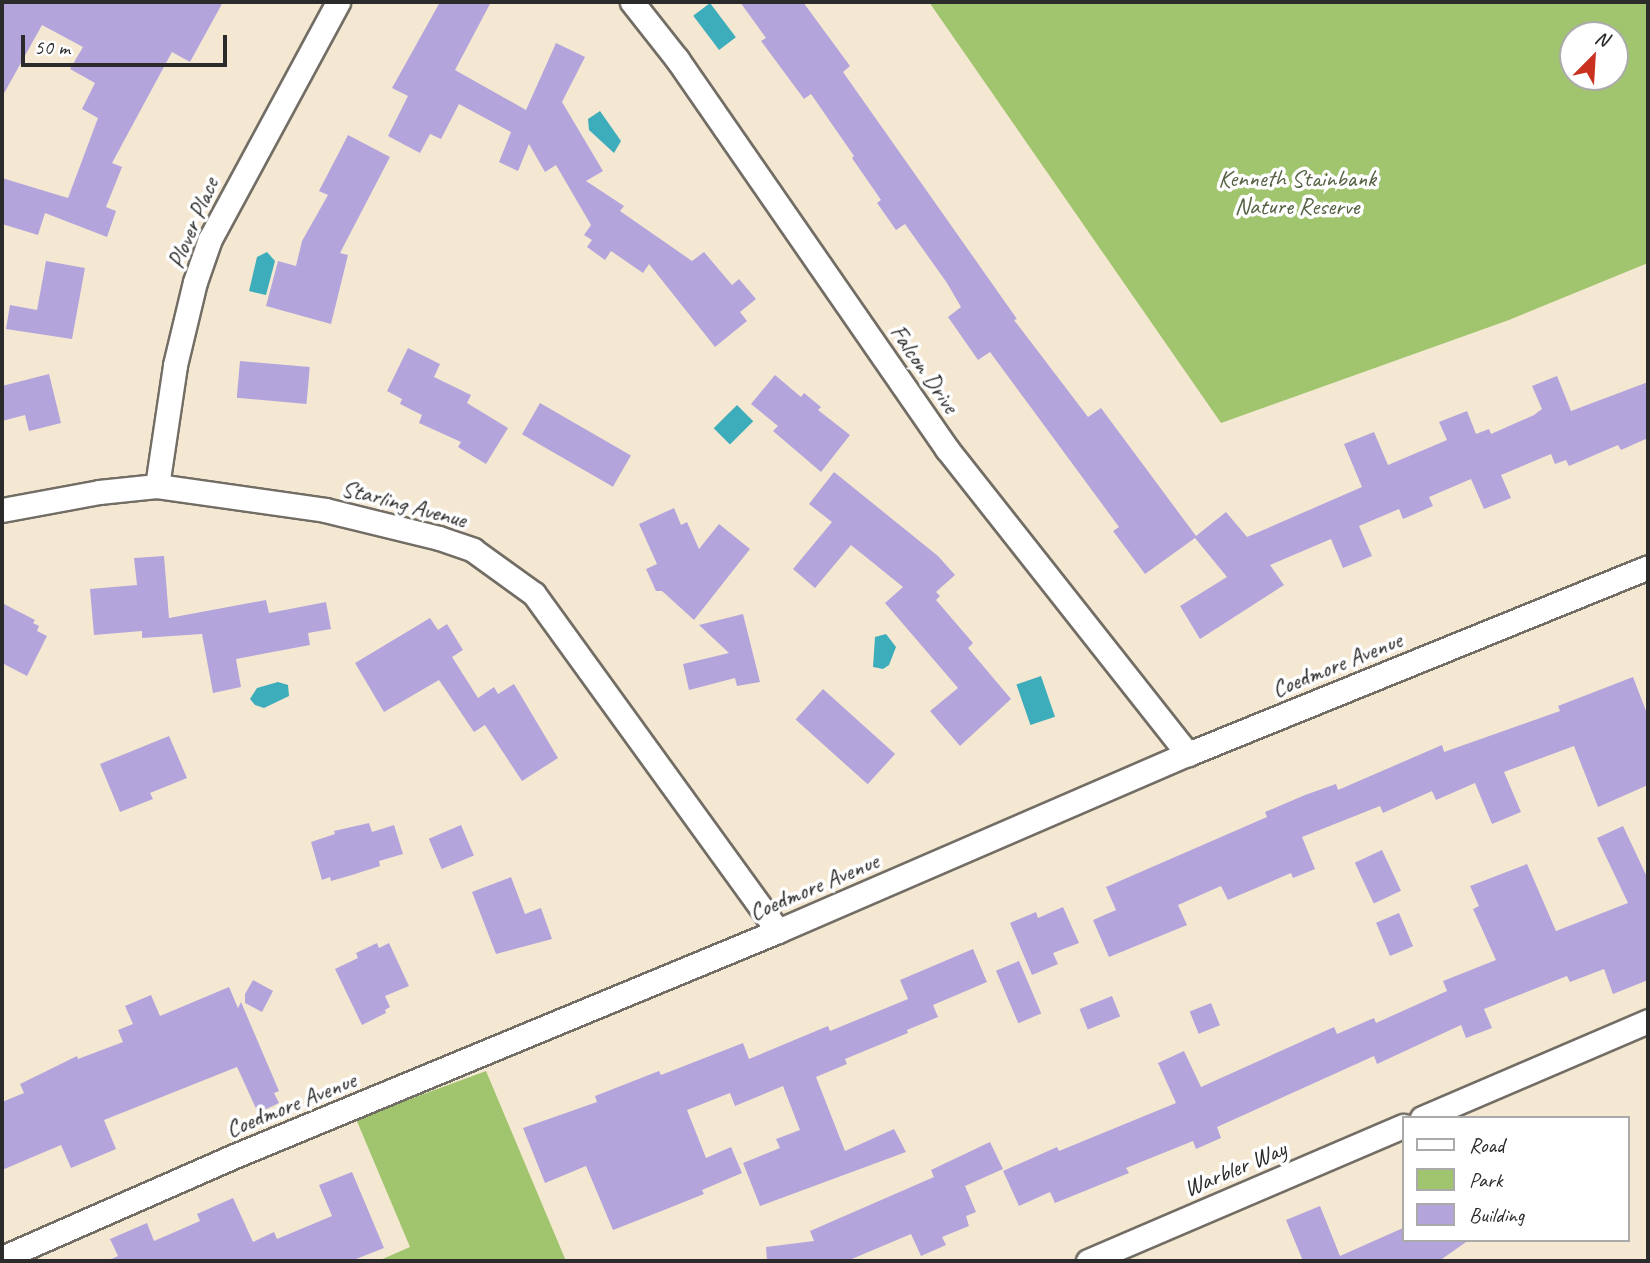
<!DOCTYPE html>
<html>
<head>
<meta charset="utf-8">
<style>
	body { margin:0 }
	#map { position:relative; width:1650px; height:1263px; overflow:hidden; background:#f5e8d2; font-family:Caveat,sans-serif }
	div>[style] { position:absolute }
	.green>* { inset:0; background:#a1c56f }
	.water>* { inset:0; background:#3eadbb; transform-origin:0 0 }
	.building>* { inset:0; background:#b3a5dc; transform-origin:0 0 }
	.roads { filter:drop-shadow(2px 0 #726d65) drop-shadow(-2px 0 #726d65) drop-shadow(0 2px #726d65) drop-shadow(0 -2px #726d65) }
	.minor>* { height:23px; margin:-11.5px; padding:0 11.5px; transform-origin:11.5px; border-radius:11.5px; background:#fff }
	span { translate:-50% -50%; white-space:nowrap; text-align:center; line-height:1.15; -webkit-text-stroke:7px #fff; paint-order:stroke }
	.park-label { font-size:24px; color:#546143 }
	.street-label { font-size:24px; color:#2b2b2b }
	.frame { position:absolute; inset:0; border:4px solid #2b2b2b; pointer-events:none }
	.legend { position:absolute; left:1402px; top:1116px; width:228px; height:126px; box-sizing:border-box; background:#fff; border:2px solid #aaa; margin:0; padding:9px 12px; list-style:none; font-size:21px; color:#2b2b2b }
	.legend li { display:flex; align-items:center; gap:14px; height:35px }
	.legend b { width:35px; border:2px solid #aaa }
	.north { position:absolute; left:1559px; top:21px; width:70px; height:70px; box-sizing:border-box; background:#fff; border:2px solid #aaa; border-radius:50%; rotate:24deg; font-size:19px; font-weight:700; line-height:28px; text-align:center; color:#2b2b2b }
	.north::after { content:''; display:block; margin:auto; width:24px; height:32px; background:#c8321e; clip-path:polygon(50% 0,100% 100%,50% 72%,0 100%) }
	.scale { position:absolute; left:21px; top:35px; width:206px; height:32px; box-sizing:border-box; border:4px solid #2b2b2b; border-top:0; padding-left:9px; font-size:21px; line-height:24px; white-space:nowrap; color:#2b2b2b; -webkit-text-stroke:5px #fff; paint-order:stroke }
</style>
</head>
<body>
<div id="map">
	<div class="green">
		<div style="clip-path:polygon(evenodd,929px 2px,1648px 2px,1648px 263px,1509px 320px,1221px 423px,929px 2px,1573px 35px,1615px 35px,1615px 77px,1573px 77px,1573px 35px)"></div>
		<div style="clip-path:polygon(486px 1071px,566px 1261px,378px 1261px,410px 1247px,356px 1119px)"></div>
	</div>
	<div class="water">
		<div style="left:710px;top:3px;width:43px;height:21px;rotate:53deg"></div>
		<div style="clip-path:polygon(600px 111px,621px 141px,614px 153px,589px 130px,588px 119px)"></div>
		<div style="clip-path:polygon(267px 252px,275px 261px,266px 295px,249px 291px,257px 257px)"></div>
		<div style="left:737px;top:405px;width:23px;height:33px;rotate:45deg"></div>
		<div style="clip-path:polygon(886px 634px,896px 647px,889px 665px,883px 669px,873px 667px,875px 637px)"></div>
		<div style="left:1041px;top:676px;width:43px;height:26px;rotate:71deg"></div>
		<div style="clip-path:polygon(278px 682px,288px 685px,289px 696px,264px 708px,255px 705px,250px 699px,257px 688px)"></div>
	</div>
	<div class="building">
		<div style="clip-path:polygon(2px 2px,223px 2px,190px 62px,172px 52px,112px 163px,122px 167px,106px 207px,116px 211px,107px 237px,45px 213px,38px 235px,2px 224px,2px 178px,68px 198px,98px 118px,82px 109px,95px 83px,70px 69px,83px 47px,42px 25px,2px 97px)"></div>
		<div style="clip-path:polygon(440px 2px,491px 2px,455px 70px,526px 110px,556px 43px,585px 57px,562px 102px,603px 171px,586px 181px,624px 206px,620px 211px,692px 261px,704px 252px,732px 285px,739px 279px,756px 299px,740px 312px,747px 321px,715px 347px,649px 264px,643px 273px,611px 251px,605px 260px,587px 247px,592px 240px,584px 235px,591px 225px,556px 165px,545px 172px,529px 144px,518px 171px,499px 162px,511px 132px,459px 104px,441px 139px,430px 134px,420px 153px,388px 136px,408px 96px,392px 88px)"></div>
		<div style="clip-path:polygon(740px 2px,803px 2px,850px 66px,843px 72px,1017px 319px,1014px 320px,1088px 417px,1101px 408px,1196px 536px,1226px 512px,1247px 537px,1362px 487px,1344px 444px,1374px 432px,1388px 465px,1447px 440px,1439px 422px,1467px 411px,1476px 434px,1489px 429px,1491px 434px,1534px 415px,1542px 409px,1532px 386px,1557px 376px,1571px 411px,1648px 382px,1648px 438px,1621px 450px,1618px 445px,1569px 466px,1566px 460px,1555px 464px,1551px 454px,1501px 475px,1511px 498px,1484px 509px,1471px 479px,1429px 497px,1433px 506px,1403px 519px,1399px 509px,1359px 526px,1372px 556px,1343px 568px,1331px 539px,1270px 565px,1284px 585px,1200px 639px,1180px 606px,1227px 577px,1195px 538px,1145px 574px,1113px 531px,1119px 527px,990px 352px,978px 360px,948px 317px,961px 307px,947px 283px,905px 224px,896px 230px,877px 203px,881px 200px,852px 158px,854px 156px,811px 94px,804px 99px,761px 41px,766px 38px)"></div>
		<div style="clip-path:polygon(348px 135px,390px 157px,340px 253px,348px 255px,331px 324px,266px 306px,278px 261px,296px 266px,302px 241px,328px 195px,319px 191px)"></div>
		<div style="clip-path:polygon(46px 261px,85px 268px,72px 339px,6px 329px,10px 305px,37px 310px)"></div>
		<div style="clip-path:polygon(408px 348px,440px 364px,434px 377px,471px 395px,467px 403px,508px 428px,486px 464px,458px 447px,461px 442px,419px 423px,422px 415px,400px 404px,402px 399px,387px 391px)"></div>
		<div style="left:240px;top:361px;width:70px;height:37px;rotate:5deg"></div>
		<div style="clip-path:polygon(49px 374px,61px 423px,29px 431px,25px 415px,2px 421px,2px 386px)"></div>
		<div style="clip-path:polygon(775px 375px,801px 397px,804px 393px,821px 407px,818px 410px,850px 435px,821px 472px,773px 431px,778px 426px,751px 404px)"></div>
		<div style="left:540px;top:403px;width:105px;height:36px;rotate:30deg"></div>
		<div style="clip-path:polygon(834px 472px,938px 556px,955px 575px,936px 592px,940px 596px,936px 600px,973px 643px,968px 648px,1011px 699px,960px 746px,930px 711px,958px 688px,885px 603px,903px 587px,851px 545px,815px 588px,793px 569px,832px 522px,809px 504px)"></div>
		<div style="clip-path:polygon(674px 508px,681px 525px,687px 522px,699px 549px,719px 524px,750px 549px,694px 620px,662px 591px,656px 591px,646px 569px,657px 564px,639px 524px)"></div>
		<div style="clip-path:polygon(164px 556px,169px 618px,266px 600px,269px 613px,326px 602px,331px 629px,308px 633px,310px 645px,236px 659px,241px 687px,213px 693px,202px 634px,142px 638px,142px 631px,94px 635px,90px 589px,137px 585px,134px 558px)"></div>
		<div style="clip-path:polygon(2px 603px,35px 620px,33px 623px,39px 626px,37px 631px,47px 636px,27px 676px,2px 663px)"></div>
		<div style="clip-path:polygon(743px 614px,760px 682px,737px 686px,735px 678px,689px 690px,683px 664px,729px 653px,699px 625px)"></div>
		<div style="clip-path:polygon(430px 618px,438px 630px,447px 624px,463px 650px,452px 657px,478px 698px,494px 687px,498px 694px,514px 684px,558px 758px,522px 781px,485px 725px,474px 732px,439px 680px,384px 712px,355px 663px)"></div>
		<div style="clip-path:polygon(1633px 677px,1648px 716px,1648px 785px,1598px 807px,1574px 746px,1504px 772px,1521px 812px,1492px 824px,1475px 783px,1436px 800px,1432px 791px,1383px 813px,1380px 806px,1302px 837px,1315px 869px,1293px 878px,1291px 873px,1228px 900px,1221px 886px,1178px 905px,1187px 925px,1109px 957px,1093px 920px,1116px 910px,1106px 887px,1267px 817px,1265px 812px,1305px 795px,1336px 784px,1338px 790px,1442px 745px,1444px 752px,1560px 711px,1558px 706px)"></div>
		<div style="left:823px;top:689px;width:97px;height:41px;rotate:42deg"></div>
		<div style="clip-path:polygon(169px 736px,187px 778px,150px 793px,153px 799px,120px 812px,100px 764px)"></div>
		<div style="clip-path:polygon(369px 823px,372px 832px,394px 825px,403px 854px,379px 861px,380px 866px,352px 875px,331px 881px,330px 877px,322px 880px,311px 842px,335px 834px,334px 831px)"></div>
		<div style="left:461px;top:825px;width:33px;height:35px;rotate:67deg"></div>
		<div style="clip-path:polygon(1623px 826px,1648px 879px,1648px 980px,1613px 994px,1604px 969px,1570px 982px,1567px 976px,1484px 1009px,1492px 1028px,1466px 1038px,1461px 1025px,1377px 1064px,1374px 1056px,1217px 1127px,1221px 1138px,1196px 1149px,1193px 1141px,1126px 1168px,1129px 1173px,1055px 1203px,1050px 1192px,1019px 1206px,1003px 1171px,1057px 1147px,1059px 1151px,1176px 1103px,1158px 1063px,1184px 1051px,1201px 1087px,1334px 1027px,1337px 1034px,1374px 1018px,1376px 1023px,1447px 991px,1443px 981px,1496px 960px,1473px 909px,1479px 906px,1470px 886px,1527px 864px,1556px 931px,1628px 903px,1597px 838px)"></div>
		<div style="left:1382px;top:850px;width:45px;height:30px;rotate:65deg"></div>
		<div style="clip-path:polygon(511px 877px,525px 914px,541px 908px,552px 939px,496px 954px,472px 892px)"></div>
		<div style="clip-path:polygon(1063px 907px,1079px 943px,1053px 953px,1058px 964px,1032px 975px,1010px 923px,1036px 912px,1038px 918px)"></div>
		<div style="left:1399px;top:913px;width:36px;height:25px;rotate:67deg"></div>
		<div style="clip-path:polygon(377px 943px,379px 948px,389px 943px,409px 986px,385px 996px,390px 1007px,385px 1010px,386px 1013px,362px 1025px,335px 969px,358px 958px,356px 953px)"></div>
		<div style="clip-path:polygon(973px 949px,987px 982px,933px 1005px,938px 1017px,907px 1030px,908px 1033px,845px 1059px,847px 1064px,816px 1077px,845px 1151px,894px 1129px,906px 1152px,760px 1206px,743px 1163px,780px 1148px,776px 1139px,800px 1130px,783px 1086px,735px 1106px,730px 1093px,687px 1110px,706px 1158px,731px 1147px,742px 1173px,702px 1190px,704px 1194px,664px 1210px,613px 1230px,586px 1166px,545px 1183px,523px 1128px,597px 1102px,595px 1096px,659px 1071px,661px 1075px,743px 1043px,749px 1059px,828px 1026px,830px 1031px,908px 999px,900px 980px)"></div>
		<div style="left:1019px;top:961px;width:57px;height:25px;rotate:67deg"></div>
		<div style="clip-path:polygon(253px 980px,273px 991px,262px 1012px,245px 1003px,245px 994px)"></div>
		<div style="clip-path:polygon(229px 987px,238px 1008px,241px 1002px,279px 1091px,274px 1093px,279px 1103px,258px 1113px,237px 1067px,104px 1120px,116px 1149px,71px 1168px,61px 1145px,2px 1170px,2px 1102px,24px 1093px,20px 1084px,77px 1056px,78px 1059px,123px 1042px,118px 1030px,133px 1024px,125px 1006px,151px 995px,160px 1016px)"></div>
		<div style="left:1112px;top:996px;width:22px;height:35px;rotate:68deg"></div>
		<div style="left:1211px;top:1003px;width:24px;height:23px;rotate:68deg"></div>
		<div style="clip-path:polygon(990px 1142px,1003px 1169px,965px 1186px,976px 1212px,966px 1216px,969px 1226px,942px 1237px,946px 1245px,921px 1256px,911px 1234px,847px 1261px,767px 1261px,766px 1247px,814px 1241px,810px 1231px,934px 1177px,931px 1170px)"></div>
		<div style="clip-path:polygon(352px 1172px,384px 1248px,351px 1261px,107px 1261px,118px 1256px,110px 1239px,147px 1223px,154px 1241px,200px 1221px,197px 1214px,233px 1198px,253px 1242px,274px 1232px,277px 1239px,332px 1216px,319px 1185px)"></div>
		<div style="clip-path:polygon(1320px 1206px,1340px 1256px,1403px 1228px,1403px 1240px,1469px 1240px,1439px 1261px,1303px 1261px,1286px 1220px)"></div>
	</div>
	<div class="roads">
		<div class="minor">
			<div style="left:632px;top:2px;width:73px;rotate:51.7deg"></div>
			<div style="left:677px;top:59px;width:474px;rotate:55.3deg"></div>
			<div style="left:947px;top:449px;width:389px;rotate:51.7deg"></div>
			<div style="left:157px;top:486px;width:122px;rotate:-81.5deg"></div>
			<div style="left:175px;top:365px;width:85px;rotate:-76.5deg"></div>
			<div style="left:195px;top:282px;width:46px;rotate:-70.8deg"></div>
			<div style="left:210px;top:239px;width:269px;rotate:-61.6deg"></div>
			<div style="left:2px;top:510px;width:99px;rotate:-10.5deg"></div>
			<div style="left:99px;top:492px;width:58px;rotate:-5.9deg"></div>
			<div style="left:157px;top:486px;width:170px;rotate:8.1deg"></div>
			<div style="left:325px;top:510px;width:117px;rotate:13.8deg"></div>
			<div style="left:439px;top:538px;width:36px;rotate:19deg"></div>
			<div style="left:473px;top:550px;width:75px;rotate:35.8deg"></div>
			<div style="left:534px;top:594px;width:416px;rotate:54.1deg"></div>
			<div style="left:1422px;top:1118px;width:246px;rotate:-23.2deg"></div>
			<div style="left:2px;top:1258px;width:251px;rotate:-23.7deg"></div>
			<div style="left:232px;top:1157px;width:591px;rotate:-22.49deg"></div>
			<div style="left:778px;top:931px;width:447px;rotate:-23.4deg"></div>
			<div style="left:1188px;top:754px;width:497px;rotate:-22.1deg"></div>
			<div style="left:1088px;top:1261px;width:343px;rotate:-23.2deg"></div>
		</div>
	</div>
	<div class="park-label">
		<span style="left:1297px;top:193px">Kenneth Stainbank<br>Nature Reserve</span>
	</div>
	<div class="street-label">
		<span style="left:193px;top:223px;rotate:-67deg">Plover Place</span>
		<span style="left:924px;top:369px;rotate:55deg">Falcon Drive</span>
		<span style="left:404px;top:504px;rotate:15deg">Starling Avenue</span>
		<span style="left:1337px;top:665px;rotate:-22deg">Coedmore Avenue</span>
		<span style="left:814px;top:887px;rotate:-23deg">Coedmore Avenue</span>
		<span style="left:291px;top:1105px;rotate:-22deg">Coedmore Avenue</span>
		<span style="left:1235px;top:1169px;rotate:-23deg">Warbler Way</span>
	</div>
	<div class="frame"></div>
	<ul class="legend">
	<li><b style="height:9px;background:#fff"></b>Road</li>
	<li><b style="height:19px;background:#a1c56f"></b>Park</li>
	<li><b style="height:19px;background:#b3a5dc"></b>Building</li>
	</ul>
	<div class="north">N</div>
	<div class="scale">50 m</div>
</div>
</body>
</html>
